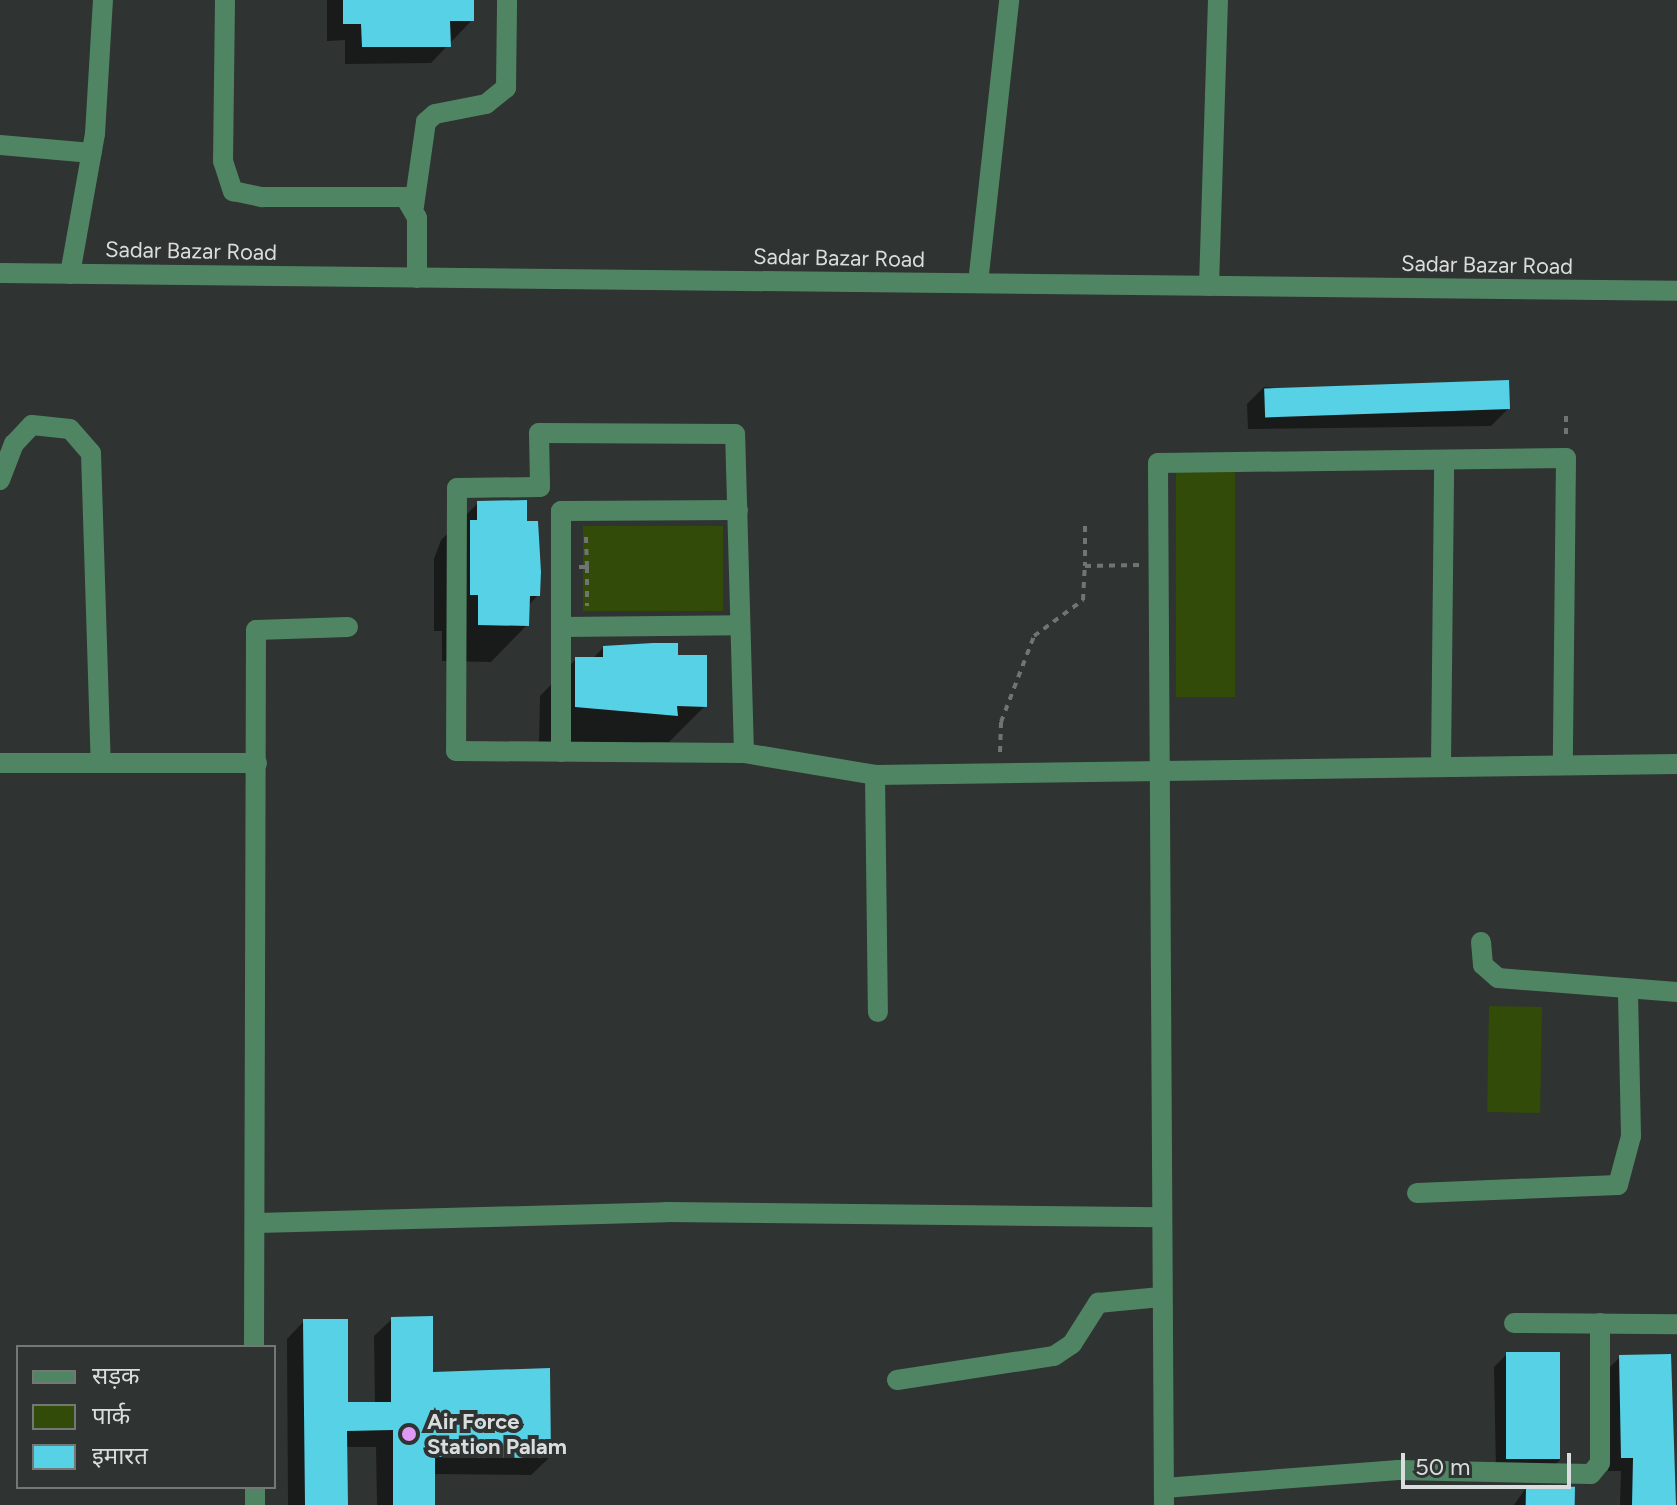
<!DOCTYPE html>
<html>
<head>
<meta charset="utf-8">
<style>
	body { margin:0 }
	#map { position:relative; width:1677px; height:1505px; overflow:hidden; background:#2f3332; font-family:Figtree,"Noto Sans Devanagari",sans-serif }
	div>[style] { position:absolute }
	.green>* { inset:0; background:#324b09; transform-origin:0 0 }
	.shadow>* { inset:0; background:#0007 }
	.building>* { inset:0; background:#56d1e5; transform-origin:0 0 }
	.path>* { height:4px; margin-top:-2px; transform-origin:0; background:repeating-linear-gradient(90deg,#707473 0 6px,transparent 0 12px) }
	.minor>* { height:20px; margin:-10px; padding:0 10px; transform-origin:10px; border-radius:10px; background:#508564 }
	.dots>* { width:22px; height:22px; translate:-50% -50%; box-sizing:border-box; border:4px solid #2f3332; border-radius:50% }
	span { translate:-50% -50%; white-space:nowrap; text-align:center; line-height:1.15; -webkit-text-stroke:8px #2f3332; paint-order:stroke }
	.street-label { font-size:22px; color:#dadddd }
	.poi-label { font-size:22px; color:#dadddd; font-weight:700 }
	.left { translate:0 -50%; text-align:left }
	.legend { position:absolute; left:16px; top:1345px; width:260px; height:144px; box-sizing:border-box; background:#2f3332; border:2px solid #737776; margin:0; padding:10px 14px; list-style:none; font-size:24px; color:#dadddd }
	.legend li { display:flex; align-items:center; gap:16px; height:40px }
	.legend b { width:40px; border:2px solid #737776 }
	.scale { position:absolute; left:1401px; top:1453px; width:170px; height:36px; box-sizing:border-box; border:4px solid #dadddd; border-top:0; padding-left:10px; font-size:24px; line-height:28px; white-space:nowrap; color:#dadddd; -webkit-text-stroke:6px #2f3332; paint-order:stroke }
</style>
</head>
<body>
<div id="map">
	<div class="green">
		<div style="left:1235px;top:472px;width:225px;height:59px;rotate:90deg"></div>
		<div style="left:583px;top:526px;width:140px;height:85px"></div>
		<div style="left:1489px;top:1006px;width:53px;height:106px;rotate:1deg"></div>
	</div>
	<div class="shadow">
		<div style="clip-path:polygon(327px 0,471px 0,472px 20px,431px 63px,345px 64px,345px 40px,327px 41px)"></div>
		<div style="clip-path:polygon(1264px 387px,1508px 409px,1491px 426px,1248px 429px,1247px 404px)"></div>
		<div style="clip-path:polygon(478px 503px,538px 595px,528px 606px,527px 625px,491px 662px,442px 661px,442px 631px,434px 631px,434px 559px,441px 540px)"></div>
		<div style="clip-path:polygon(603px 648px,676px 657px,705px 706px,669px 742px,649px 742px,639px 752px,539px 743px,540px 696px,576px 659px,592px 659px)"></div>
		<div style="clip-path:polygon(392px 1319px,431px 1374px,549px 1458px,531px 1475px,433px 1474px,433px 1505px,377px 1505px,376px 1447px,345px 1447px,346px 1505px,288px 1505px,287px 1339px,304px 1321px,346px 1404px,375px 1404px,374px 1336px)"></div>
		<div style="clip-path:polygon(1507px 1354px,1560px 1460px,1547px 1473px,1496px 1471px,1494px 1367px)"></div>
		<div style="clip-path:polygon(1620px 1357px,1670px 1505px,1620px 1505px,1621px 1471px,1608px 1471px,1607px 1370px)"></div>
		<div style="clip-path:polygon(1526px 1488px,1574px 1505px,1514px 1505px)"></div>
	</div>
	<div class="building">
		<div style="clip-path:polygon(343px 0,474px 0,474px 21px,450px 21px,451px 47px,362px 47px,361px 24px,343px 24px)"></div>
		<div style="left:1509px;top:380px;width:29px;height:245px;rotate:88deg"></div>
		<div style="clip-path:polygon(527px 500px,527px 521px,538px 521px,541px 572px,540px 596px,530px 596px,529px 626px,478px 625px,478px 595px,470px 595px,470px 520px,477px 520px,477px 501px)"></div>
		<div style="clip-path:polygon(653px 643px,678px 643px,678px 655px,707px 655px,707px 707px,677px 706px,678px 716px,575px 707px,575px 657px,603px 657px,603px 646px)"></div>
		<div style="clip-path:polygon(433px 1316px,433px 1372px,550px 1368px,551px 1458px,435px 1457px,435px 1505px,393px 1505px,393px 1430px,347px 1431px,348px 1505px,305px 1505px,303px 1319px,348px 1319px,348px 1402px,391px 1402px,391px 1317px)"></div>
		<div style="left:1506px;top:1352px;width:54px;height:107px"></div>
		<div style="clip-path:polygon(1671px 1354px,1676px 1505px,1632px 1505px,1633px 1458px,1621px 1458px,1619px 1355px)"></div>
		<div style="left:1526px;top:1486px;width:49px;height:19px;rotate:1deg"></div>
	</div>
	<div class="path">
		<div style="left:1566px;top:416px;width:20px;rotate:90deg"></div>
		<div style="left:1085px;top:526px;width:40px;rotate:90deg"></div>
		<div style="left:1085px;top:566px;width:54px;rotate:-1.1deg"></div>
		<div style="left:579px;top:567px;width:8px"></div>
		<div style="left:587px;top:567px;width:36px;rotate:-92deg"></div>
		<div style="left:587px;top:567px;width:39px;rotate:90deg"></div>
		<div style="left:1000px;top:752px;width:30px;rotate:-88deg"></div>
		<div style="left:1001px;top:722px;width:92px;rotate:-69deg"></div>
		<div style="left:1034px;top:636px;width:61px;rotate:-36.3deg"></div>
		<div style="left:1083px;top:600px;width:34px;rotate:-87deg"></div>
	</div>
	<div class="minor">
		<div style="left:225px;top:0;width:161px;rotate:90.7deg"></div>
		<div style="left:223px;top:161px;width:32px;rotate:72deg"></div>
		<div style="left:233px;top:191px;width:30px;rotate:12deg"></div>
		<div style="left:262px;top:197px;width:143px"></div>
		<div style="left:405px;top:197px;width:24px;rotate:60deg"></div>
		<div style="left:417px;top:218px;width:60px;rotate:90deg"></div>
		<div style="left:0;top:145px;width:92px;rotate:5deg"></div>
		<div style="left:414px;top:206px;width:85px;rotate:-81.9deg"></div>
		<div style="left:426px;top:122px;width:12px;rotate:-42deg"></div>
		<div style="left:435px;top:114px;width:52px;rotate:-11.1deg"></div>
		<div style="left:486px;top:104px;width:26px;rotate:-39deg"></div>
		<div style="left:506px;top:88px;width:88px;rotate:-89.3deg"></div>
		<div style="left:0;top:273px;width:1677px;rotate:0.61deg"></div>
		<div style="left:70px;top:274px;width:142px;rotate:-79.9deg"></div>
		<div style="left:95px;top:134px;width:134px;rotate:-86.6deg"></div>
		<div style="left:978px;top:283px;width:285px;rotate:-83.7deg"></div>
		<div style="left:1209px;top:286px;width:286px;rotate:-88.2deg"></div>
		<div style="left:0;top:480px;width:39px;rotate:-69deg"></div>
		<div style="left:14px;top:444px;width:26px;rotate:-47deg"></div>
		<div style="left:32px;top:425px;width:38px;rotate:6deg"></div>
		<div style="left:70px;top:429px;width:32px;rotate:49deg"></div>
		<div style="left:91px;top:453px;width:310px;rotate:88.2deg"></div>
		<div style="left:562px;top:627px;width:178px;rotate:-0.6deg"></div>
		<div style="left:561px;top:752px;width:241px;rotate:-90deg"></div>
		<div style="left:561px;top:511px;width:177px;rotate:-0.3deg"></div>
		<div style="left:744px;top:753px;width:319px;rotate:-91.6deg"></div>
		<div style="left:735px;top:434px;width:196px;rotate:-179.7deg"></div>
		<div style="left:539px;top:433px;width:54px;rotate:88.9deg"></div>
		<div style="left:540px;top:487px;width:83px;rotate:179.3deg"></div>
		<div style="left:457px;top:488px;width:263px;rotate:90.2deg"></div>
		<div style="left:456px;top:751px;width:288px;rotate:0.4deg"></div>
		<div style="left:744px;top:753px;width:133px;rotate:9.5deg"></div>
		<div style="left:875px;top:775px;width:802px;rotate:-0.79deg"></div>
		<div style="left:0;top:763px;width:257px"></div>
		<div style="left:1441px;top:765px;width:305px;rotate:-89.4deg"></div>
		<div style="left:875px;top:775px;width:237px;rotate:89.3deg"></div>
		<div style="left:1481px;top:942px;width:23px;rotate:85deg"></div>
		<div style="left:1483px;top:965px;width:20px;rotate:41deg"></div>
		<div style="left:1498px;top:978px;width:180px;rotate:4.5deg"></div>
		<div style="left:1417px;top:1193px;width:201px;rotate:-2.3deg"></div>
		<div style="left:1618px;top:1185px;width:51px;rotate:-75.1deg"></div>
		<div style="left:1631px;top:1136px;width:147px;rotate:-91.2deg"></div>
		<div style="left:257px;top:1223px;width:409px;rotate:-1.5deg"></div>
		<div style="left:666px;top:1212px;width:494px;rotate:0.6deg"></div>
		<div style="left:1514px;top:1323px;width:163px;rotate:0.4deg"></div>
		<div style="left:254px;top:1347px;width:717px;rotate:-89.84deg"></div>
		<div style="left:256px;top:630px;width:92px;rotate:-1.9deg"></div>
		<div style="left:897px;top:1380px;width:159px;rotate:-8.7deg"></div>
		<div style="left:1054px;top:1356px;width:22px;rotate:-34deg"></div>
		<div style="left:1072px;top:1344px;width:49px;rotate:-57.6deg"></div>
		<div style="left:1098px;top:1303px;width:63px;rotate:-5.4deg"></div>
		<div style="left:255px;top:1487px;width:18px;rotate:90deg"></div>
		<div style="left:1164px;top:1488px;width:235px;rotate:-4.4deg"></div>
		<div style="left:1398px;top:1470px;width:193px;rotate:1.2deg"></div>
		<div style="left:1591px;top:1474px;width:14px;rotate:-51deg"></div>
		<div style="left:1600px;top:1463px;width:140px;rotate:-90deg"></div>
		<div style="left:1164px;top:1505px;width:1042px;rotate:-90.33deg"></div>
		<div style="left:1158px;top:463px;width:408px;rotate:-0.7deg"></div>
		<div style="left:1566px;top:458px;width:306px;rotate:90.6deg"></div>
	</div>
	<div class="dots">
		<div style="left:409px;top:1434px;background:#dd99f3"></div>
	</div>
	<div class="street-label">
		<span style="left:191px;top:251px;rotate:1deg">Sadar Bazar Road</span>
		<span style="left:839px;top:258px;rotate:1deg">Sadar Bazar Road</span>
		<span style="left:1487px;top:265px;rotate:1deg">Sadar Bazar Road</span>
	</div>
	<div class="poi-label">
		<span class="left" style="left:427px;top:1434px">Air Force<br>Station Palam</span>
	</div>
	<ul class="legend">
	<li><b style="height:10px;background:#508564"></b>सड़क</li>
	<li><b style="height:22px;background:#324b09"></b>पार्क</li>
	<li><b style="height:22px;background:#56d1e5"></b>इमारत</li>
	</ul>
	<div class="scale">50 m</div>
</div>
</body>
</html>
